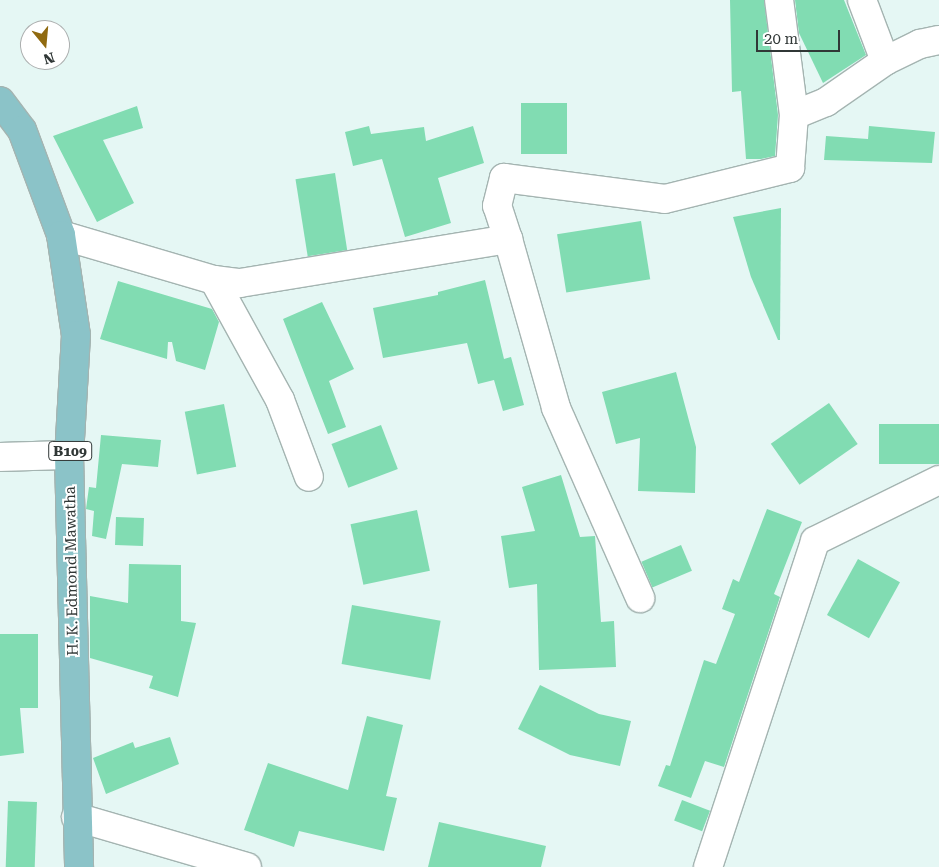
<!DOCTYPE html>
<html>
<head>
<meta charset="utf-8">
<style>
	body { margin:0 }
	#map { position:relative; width:939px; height:867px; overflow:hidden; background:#e5f7f4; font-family:"Roboto Serif",serif }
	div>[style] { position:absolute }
	.building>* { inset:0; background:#81dcb2; transform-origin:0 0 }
	.roads { filter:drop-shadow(1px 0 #a4b4b1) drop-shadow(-1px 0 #a4b4b1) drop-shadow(0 1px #a4b4b1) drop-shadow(0 -1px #a4b4b1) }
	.minor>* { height:28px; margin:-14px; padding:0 14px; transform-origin:14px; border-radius:14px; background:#fff }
	.major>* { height:28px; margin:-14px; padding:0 14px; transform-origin:14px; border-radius:14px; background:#8bc3c8 }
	span { translate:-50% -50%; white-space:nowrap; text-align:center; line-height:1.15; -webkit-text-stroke:4px #fff; paint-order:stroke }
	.shield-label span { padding:1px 4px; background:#fff; border:1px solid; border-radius:4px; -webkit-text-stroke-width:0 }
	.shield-label { font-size:14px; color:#303736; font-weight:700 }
	.street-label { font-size:15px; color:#303736 }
	.north { position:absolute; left:20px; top:20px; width:50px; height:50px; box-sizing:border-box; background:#fff; border:1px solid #acafaf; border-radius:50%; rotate:163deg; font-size:14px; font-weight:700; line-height:20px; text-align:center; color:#303736 }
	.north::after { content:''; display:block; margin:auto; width:18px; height:22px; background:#906a10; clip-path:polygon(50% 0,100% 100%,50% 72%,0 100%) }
	.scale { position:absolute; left:756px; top:30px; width:84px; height:22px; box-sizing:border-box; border:2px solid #303736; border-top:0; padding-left:6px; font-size:15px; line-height:18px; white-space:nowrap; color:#303736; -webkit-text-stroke:4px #fff; paint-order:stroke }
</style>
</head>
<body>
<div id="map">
	<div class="building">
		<div style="clip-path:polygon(730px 0,764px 0,778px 115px,775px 156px,761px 159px,746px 159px,741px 91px,732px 92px)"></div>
		<div style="clip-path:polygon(795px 0,844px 0,866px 55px,823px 83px,799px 33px)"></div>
		<div style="left:521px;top:103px;width:46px;height:51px"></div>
		<div style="clip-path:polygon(137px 106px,143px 128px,103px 140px,134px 203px,97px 222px,53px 136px)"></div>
		<div style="clip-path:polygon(369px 126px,371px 134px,424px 127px,426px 141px,473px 126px,484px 163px,438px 178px,451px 223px,405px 237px,382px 159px,353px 166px,345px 132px)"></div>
		<div style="clip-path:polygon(869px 126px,935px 132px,932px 163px,824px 160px,826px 136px,868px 139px)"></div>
		<div style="left:335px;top:173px;width:78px;height:40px;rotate:81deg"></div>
		<div style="clip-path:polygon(781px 208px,780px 340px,778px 340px,751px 277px,733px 217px)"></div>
		<div style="left:641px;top:221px;width:59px;height:85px;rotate:81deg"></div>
		<div style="clip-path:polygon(485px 280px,504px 359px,511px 357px,524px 405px,503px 411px,494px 380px,478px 384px,467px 343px,383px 358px,373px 308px,438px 295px,438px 292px)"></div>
		<div style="clip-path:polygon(118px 281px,212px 309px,219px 322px,205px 370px,176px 361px,172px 342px,168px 342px,167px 359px,100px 339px)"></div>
		<div style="clip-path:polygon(322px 302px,354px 369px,329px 381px,346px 427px,328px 434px,283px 319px)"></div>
		<div style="clip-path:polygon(676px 372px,696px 447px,695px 493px,638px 491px,640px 438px,616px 444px,602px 392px)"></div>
		<div style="left:829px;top:403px;width:50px;height:71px;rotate:55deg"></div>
		<div style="left:224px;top:404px;width:64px;height:40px;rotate:79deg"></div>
		<div style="left:939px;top:424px;width:40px;height:60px;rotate:90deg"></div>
		<div style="left:381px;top:425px;width:47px;height:53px;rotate:69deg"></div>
		<div style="clip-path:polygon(101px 435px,161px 440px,158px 467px,122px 464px,106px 539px,92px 536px,94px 511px,86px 509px,89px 487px,96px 488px)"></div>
		<div style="clip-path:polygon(561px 475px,580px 537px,595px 536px,601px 622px,614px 621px,616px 667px,539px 670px,537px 584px,509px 588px,501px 536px,535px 531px,522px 487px)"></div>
		<div style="clip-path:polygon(767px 509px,802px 522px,774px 594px,780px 597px,724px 767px,705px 761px,691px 798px,658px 786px,666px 765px,670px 766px,704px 660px,716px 664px,735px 614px,722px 609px,733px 579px,739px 582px)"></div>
		<div style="left:417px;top:510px;width:62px;height:68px;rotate:78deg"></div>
		<div style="left:116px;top:517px;width:28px;height:28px;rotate:2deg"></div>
		<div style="left:681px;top:545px;width:28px;height:43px;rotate:67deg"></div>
		<div style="left:858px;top:559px;width:48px;height:64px;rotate:29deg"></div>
		<div style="clip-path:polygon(129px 564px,181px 565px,181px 621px,196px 623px,178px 697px,149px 688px,153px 676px,90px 658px,90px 596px,128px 603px)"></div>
		<div style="left:352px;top:605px;width:90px;height:60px;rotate:10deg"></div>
		<div style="clip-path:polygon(0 634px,38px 634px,38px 708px,20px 708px,24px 753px,0 756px)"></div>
		<div style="clip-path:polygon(540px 685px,599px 714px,631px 721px,620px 766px,570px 755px,518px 729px)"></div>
		<div style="clip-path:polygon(367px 716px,403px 725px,386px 796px,397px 798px,384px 851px,299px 831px,294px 847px,244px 830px,268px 763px,348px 790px)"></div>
		<div style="clip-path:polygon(170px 737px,179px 764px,106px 794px,93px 758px,133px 742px,135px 748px)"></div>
		<div style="left:682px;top:800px;width:30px;height:22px;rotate:21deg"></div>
		<div style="left:8px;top:801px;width:29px;height:66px;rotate:2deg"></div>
		<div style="clip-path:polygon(439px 822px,546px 846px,541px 867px,428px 867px)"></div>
	</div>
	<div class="roads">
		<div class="minor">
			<div style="left:862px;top:0;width:65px;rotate:69.3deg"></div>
			<div style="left:794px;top:115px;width:35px;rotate:-22deg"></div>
			<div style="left:826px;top:102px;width:72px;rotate:-34.8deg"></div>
			<div style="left:885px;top:61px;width:39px;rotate:-26deg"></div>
			<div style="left:920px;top:44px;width:19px;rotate:-12deg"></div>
			<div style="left:61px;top:235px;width:159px;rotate:16.4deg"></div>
			<div style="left:214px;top:280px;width:26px;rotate:7deg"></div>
			<div style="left:240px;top:283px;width:272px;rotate:-9.3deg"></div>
			<div style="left:508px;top:239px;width:176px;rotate:74.1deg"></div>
			<div style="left:556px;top:408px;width:208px;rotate:66.1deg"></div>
			<div style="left:508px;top:239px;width:35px;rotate:-108deg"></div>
			<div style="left:497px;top:206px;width:29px;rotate:-76deg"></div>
			<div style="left:504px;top:178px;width:162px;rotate:7.4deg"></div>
			<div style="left:665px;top:199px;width:129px;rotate:-13.9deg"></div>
			<div style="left:790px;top:168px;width:53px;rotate:-85.7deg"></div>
			<div style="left:794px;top:115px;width:116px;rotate:-97.4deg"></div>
			<div style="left:214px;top:280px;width:137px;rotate:61.2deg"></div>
			<div style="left:280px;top:400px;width:82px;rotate:69.4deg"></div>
			<div style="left:0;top:457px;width:69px;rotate:-1.7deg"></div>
			<div style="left:76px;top:817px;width:178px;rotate:16.3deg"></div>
			<div style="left:708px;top:867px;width:343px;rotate:-71.8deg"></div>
			<div style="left:815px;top:541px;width:138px;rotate:-26.2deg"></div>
		</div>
		<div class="major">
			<div style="left:0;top:101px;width:36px;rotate:53deg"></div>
			<div style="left:22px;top:130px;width:112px;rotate:69.6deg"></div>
			<div style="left:61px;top:235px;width:101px;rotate:81.5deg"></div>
			<div style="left:76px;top:335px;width:120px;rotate:93.3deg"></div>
			<div style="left:69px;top:455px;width:412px;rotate:88.6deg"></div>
		</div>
	</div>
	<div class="shield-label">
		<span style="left:70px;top:451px">B109</span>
	</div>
	<div class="street-label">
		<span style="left:72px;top:571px;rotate:-91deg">H. K. Edmond Mawatha</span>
	</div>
	<div class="north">N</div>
	<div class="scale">20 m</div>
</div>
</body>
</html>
